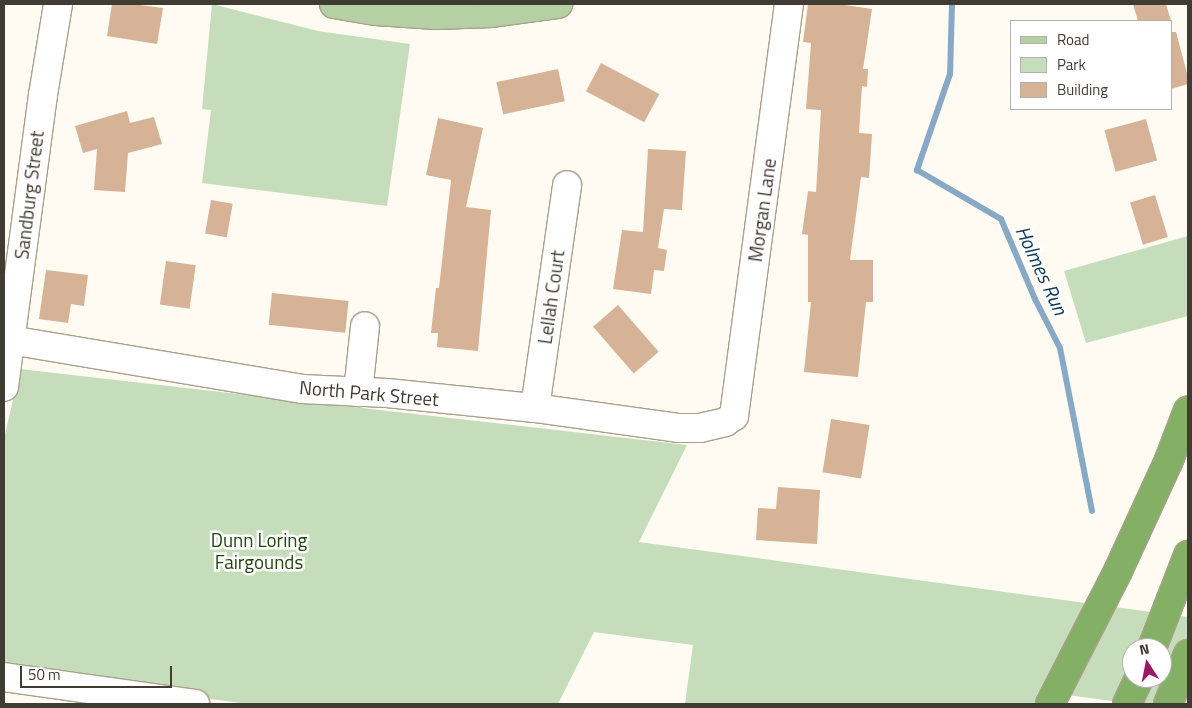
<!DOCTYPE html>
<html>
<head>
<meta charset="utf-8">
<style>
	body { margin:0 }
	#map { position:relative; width:1192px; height:708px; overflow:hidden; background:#fffaf2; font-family:"Titillium Web",sans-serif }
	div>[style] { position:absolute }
	.green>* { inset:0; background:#c6ddbb }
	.stream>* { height:6px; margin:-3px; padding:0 3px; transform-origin:3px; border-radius:3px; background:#87a9c6 }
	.building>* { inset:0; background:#d6b396; transform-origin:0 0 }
	.roads { filter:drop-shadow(1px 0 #aba08c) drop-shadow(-1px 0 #aba08c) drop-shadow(0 1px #aba08c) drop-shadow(0 -1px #aba08c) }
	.minor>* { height:28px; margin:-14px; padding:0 14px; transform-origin:14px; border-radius:14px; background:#fff }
	.major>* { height:28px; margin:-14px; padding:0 14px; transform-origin:14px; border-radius:14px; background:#b5d0a2 }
	.highway>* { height:28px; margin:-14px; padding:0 14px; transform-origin:14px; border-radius:14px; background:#83b064 }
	span { translate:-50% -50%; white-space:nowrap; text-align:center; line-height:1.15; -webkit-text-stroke:5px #fff; paint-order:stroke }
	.street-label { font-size:19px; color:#403b33 }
	.park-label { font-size:19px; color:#254410 }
	.water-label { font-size:20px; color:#0e3855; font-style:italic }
	.frame { position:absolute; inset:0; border:5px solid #403b33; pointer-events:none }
	.legend { position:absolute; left:1010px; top:20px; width:162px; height:90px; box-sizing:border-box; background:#fff; border:1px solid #b3b1ad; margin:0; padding:6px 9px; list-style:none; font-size:15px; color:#403b33 }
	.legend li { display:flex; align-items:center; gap:10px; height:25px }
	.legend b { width:25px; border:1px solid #b3b1ad }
	.north { position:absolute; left:1122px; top:638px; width:50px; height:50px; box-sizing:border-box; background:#fff; border:1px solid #b3b1ad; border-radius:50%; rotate:349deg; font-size:14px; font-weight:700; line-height:20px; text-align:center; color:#403b33 }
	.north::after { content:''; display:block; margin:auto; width:18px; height:22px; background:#9d1768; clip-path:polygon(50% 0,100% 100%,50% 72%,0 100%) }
	.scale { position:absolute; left:20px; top:666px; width:152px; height:22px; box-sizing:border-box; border:2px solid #403b33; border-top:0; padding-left:6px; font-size:15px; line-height:18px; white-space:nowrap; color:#403b33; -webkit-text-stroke:4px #fff; paint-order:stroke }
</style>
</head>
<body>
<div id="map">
	<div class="green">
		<div style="clip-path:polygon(212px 4px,318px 31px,410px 44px,387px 206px,202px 183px,211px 110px,202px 109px)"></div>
		<div style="clip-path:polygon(1188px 236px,1188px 316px,1086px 343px,1064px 271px)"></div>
		<div style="clip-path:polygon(evenodd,20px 369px,687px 445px,639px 542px,1188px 617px,1188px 704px,1134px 704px,1045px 692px,1037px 704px,685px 704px,693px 645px,594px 632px,558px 704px,248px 704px,4px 671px,4px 439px,20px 369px,1132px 648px,1162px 648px,1162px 678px,1132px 678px,1132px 648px)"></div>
	</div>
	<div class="stream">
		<div style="left:952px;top:4px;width:70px;rotate:91.6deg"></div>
		<div style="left:950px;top:74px;width:102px;rotate:109deg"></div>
		<div style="left:917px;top:170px;width:97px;rotate:30.3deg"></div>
		<div style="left:1001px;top:219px;width:87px;rotate:67deg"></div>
		<div style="left:1035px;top:299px;width:55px;rotate:63deg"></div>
		<div style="left:1060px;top:348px;width:166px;rotate:78.9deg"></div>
	</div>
	<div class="building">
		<div style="clip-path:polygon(112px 4px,132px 4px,163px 8px,157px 44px,107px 36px)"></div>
		<div style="clip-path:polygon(808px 4px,838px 4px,872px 9px,863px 69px,868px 69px,867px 87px,862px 86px,859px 133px,872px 134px,869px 178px,861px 177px,850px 260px,873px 260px,873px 302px,866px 302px,858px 377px,804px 372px,811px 302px,808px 302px,808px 235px,802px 234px,808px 191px,816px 192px,821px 110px,806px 109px,811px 43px,803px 42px)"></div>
		<div style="clip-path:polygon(1133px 4px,1166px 4px,1171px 21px,1138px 21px)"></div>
		<div style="clip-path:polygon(1171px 32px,1176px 32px,1188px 77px,1188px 84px,1171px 89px)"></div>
		<div style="left:601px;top:63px;width:66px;height:32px;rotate:28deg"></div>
		<div style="left:558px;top:69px;width:33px;height:63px;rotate:78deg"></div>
		<div style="clip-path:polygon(127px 111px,130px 123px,154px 117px,162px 144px,128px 153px,125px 192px,94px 190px,97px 149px,83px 153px,75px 126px)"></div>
		<div style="clip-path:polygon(438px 118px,483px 128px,466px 207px,491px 210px,478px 351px,437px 347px,438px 333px,431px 333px,436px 288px,439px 288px,451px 180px,426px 175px)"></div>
		<div style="left:1146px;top:119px;width:43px;height:43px;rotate:75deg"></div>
		<div style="clip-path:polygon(648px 149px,686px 151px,682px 210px,664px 209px,658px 248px,667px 250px,664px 271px,654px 270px,651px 294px,613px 289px,622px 230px,643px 232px)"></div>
		<div style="left:1155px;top:195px;width:44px;height:26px;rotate:73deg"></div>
		<div style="left:211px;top:200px;width:22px;height:34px;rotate:10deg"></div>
		<div style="left:166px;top:261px;width:30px;height:44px;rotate:8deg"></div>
		<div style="clip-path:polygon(46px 270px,88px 275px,84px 306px,71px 304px,68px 323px,39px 319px)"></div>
		<div style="left:272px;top:293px;width:77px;height:32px;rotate:6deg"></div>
		<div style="left:618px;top:305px;width:62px;height:33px;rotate:49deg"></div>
		<div style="left:831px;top:419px;width:39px;height:54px;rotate:9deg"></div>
		<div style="clip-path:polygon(778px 487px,820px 490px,817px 544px,756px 540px,758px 508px,776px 509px)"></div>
	</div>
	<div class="roads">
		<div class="minor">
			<div style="left:4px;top:339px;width:302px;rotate:9.5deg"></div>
			<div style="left:302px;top:389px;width:85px;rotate:2.7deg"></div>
			<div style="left:387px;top:393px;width:149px;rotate:5.8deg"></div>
			<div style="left:535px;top:408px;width:146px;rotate:7.9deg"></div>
			<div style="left:680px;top:428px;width:20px"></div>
			<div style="left:700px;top:428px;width:26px;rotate:-13deg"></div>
			<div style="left:725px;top:422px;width:11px;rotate:-34deg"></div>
			<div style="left:734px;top:416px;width:416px;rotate:-82.4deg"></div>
			<div style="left:4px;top:387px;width:295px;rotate:-82.4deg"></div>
			<div style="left:43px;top:95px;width:92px;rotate:-80.6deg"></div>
			<div style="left:358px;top:392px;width:66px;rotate:-83.9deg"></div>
			<div style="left:535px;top:408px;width:225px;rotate:-81.8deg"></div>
			<div style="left:4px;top:677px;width:193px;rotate:8deg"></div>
		</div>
		<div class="major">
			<div style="left:334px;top:4px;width:43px;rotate:9.5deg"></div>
			<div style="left:376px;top:11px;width:60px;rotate:3.8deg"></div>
			<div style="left:436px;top:15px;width:56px;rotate:-2deg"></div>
			<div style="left:492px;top:13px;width:67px;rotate:-7.8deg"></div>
		</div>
		<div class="highway">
			<div style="left:1152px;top:648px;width:100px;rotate:-68.8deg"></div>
			<div style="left:1050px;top:704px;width:149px;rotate:-62.9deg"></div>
			<div style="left:1118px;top:571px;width:122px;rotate:-65.3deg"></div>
			<div style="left:1169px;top:460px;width:53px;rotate:-69.2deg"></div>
			<div style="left:1127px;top:704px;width:29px;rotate:-65deg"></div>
			<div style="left:1168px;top:704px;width:54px;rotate:-68.2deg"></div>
		</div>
	</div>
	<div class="street-label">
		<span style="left:29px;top:195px;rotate:-83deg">Sandburg Street</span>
		<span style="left:762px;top:210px;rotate:-82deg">Morgan Lane</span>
		<span style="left:551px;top:297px;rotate:-82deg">Lellah Court</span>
		<span style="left:369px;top:393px;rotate:5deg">North Park Street</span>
	</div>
	<div class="park-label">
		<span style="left:259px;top:551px">Dunn Loring<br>Fairgounds</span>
	</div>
	<div class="water-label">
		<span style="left:1042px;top:270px;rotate:65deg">Holmes Run</span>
	</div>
	<div class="frame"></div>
	<ul class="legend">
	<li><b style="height:6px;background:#b5d0a2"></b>Road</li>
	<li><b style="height:14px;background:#c6ddbb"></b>Park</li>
	<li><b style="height:14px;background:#d6b396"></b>Building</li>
	</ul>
	<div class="north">N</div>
	<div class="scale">50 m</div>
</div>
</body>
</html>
